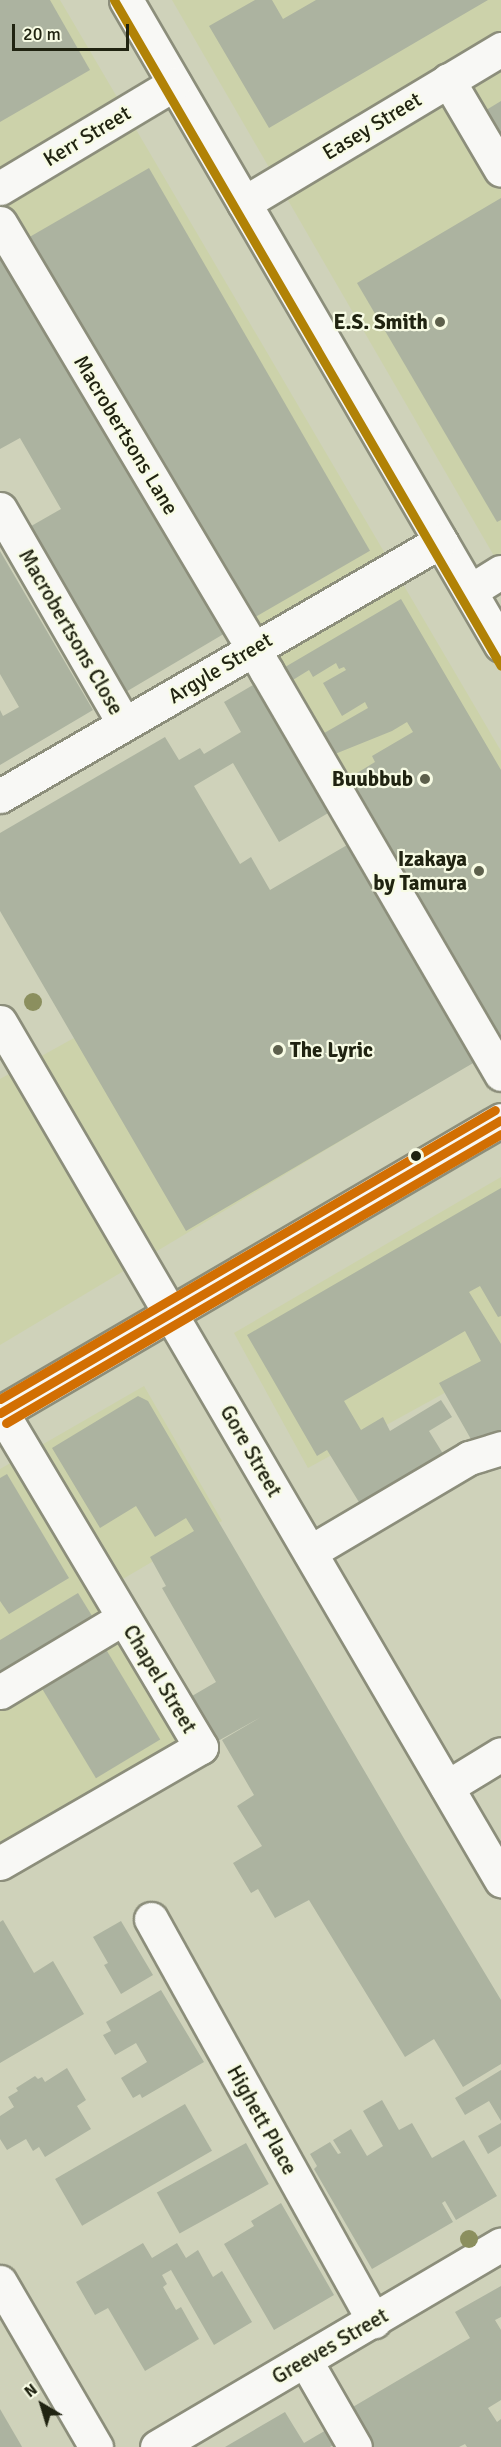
<!DOCTYPE html>
<html>
<head>
<meta charset="utf-8">
<style>
	body { margin:0 }
	#map { position:relative; width:501px; height:2447px; overflow:hidden; background:#cfd2ba; font-family:Signika,sans-serif }
	div>[style] { position:absolute }
	.built>* { inset:0; background:#ccd2aa }
	.building>* { inset:0; background:#acb3a0; transform-origin:0 0 }
	.roads { filter:drop-shadow(2px 0 #8c8e7b) drop-shadow(-2px 0 #8c8e7b) drop-shadow(0 2px #8c8e7b) drop-shadow(0 -2px #8c8e7b) }
	.minor>* { height:33px; margin:-16.5px; padding:0 16.5px; transform-origin:16.5px; border-radius:16.5px; background:#f8f8f5 }
	.major>* { height:33px; margin:-16.5px; padding:0 16.5px; transform-origin:16.5px; border-radius:16.5px; background:#f8f8f5 }
	.bus-1>* { height:9px; margin:-4.5px; padding:0 4.5px; transform-origin:4.5px; border-radius:4.5px; background:#d26f03 }
	.bus-2>* { height:9px; margin:-4.5px; padding:0 4.5px; transform-origin:4.5px; border-radius:4.5px; background:#d26f03 }
	.bus-3>* { height:9px; margin:-4.5px; padding:0 4.5px; transform-origin:4.5px; border-radius:4.5px; background:#d26f03 }
	.tram-1>* { height:9px; margin:-4.5px; padding:0 4.5px; transform-origin:4.5px; border-radius:4.5px; background:#b18206 }
	.trees>* { width:18px; height:18px; margin:-9px; border-radius:50%; background:#8b8f5e }
	.dots>* { width:16px; height:16px; translate:-50% -50%; box-sizing:border-box; border:3px solid #f7fbe4; border-radius:50% }
	span { translate:-50% -50%; white-space:nowrap; text-align:center; line-height:1.15; -webkit-text-stroke:4.5px #f7fbe4; paint-order:stroke }
	.street-label { font-size:21px; color:#202311 }
	.poi-label { font-size:21px; color:#202311; font-weight:700 }
	.right { translate:-100% -50%; text-align:right }
	.left { translate:0 -50%; text-align:left }
	.north { position:absolute; left:12px; top:2375px; width:60px; height:60px; -webkit-text-stroke:4px #f7fbe4; paint-order:stroke; rotate:322deg; font-size:16px; font-weight:700; line-height:24px; text-align:center; color:#202311 }
	.north::after { content:''; display:block; margin:auto; width:21px; height:27px; background:#202311; clip-path:polygon(50% 0,100% 100%,50% 72%,0 100%) }
	.scale { position:absolute; left:12px; top:24px; width:117px; height:27px; box-sizing:border-box; border:3px solid #202311; border-top:0; padding-left:8px; font-size:18px; line-height:21px; white-space:nowrap; color:#202311; -webkit-text-stroke:4px #f7fbe4; paint-order:stroke }
</style>
</head>
<body>
<div id="map">
	<div class="built">
		<div style="clip-path:polygon(0 0,60px 0,501px 751px,501px 1045px,0 1345px,0 1079px,388px 864px,0 230px)"></div>
		<div style="clip-path:polygon(172px 0,501px 0,501px 568px)"></div>
		<div style="clip-path:polygon(501px 1177px,501px 1362px,308px 1468px,234px 1333px)"></div>
		<div style="clip-path:polygon(144px 1386px,222px 1521px,92px 1597px,179px 1745px,0 1849px,0 1469px)"></div>
	</div>
	<div class="building">
		<div style="clip-path:polygon(0 0,50px 0,90px 70px,0 122px)"></div>
		<div style="clip-path:polygon(255px 0,272px 0,283px 19px,316px 0,488px 0,269px 128px,209px 26px)"></div>
		<div style="clip-path:polygon(501px 101px,501px 154px,478px 115px)"></div>
		<div style="left:149px;top:168px;width:442px;height:143px;rotate:60deg"></div>
		<div style="clip-path:polygon(501px 198px,501px 520px,497px 522px,357px 283px)"></div>
		<div style="clip-path:polygon(6px 252px,227px 632px,119px 696px,19px 533px,61px 509px,20px 438px,0 449px,0 256px)"></div>
		<div style="clip-path:polygon(0 551px,93px 710px,0 765px,0 710px,3px 716px,19px 707px,0 674px)"></div>
		<div style="clip-path:polygon(401px 599px,501px 770px,501px 1050px,344px 781px,375px 762px,372px 756px,413px 732px,407px 722px,392px 731px,330px 756px,319px 736px,368px 708px,365px 702px,342px 716px,323px 683px,346px 670px,344px 667px,339px 669px,336px 663px,313px 677px,309px 670px,288px 683px,280px 670px)"></div>
		<div style="clip-path:polygon(260px 681px,335px 809px,279px 842px,233px 763px,194px 786px,240px 864px,251px 857px,270px 890px,354px 841px,480px 1059px,186px 1231px,0 911px,0 833px,165px 737px,179px 760px,200px 748px,204px 754px,241px 732px,224px 702px)"></div>
		<div style="clip-path:polygon(501px 1188px,501px 1316px,498px 1317px,480px 1286px,469px 1292px,501px 1344px,501px 1438px,472px 1441px,439px 1383px,481px 1361px,465px 1331px,344px 1401px,361px 1430px,383px 1417px,390px 1431px,441px 1400px,452px 1417px,429px 1431px,445px 1457px,365px 1512px,327px 1450px,317px 1456px,247px 1335px)"></div>
		<div style="clip-path:polygon(138px 1396px,148px 1401px,406px 1842px,501px 2000px,501px 2064px,463px 2087px,434px 2039px,405px 2057px,309px 1900px,275px 1918px,258px 1889px,251px 1893px,233px 1863px,262px 1846px,237px 1806px,254px 1795px,222px 1740px,261px 1717px,218px 1741px,192px 1696px,216px 1682px,162px 1588px,166px 1586px,150px 1557px,194px 1531px,186px 1518px,155px 1537px,136px 1506px,100px 1528px,52px 1448px)"></div>
		<div style="clip-path:polygon(7px 1474px,69px 1578px,9px 1614px,0 1601px,0 1478px)"></div>
		<div style="clip-path:polygon(78px 1593px,97px 1624px,0 1681px,0 1640px)"></div>
		<div style="left:101px;top:1641px;width:115px;height:75px;rotate:59deg"></div>
		<div style="clip-path:polygon(3px 1920px,34px 1973px,53px 1961px,84px 2014px,0 2063px,0 1922px)"></div>
		<div style="clip-path:polygon(121px 1921px,153px 1975px,121px 1994px,104px 1965px,108px 1963px,93px 1937px)"></div>
		<div style="clip-path:polygon(161px 1990px,204px 2062px,142px 2098px,140px 2094px,133px 2098px,121px 2078px,147px 2062px,136px 2043px,115px 2055px,103px 2035px,111px 2031px,106px 2022px)"></div>
		<div style="clip-path:polygon(67px 2068px,86px 2100px,77px 2106px,91px 2129px,45px 2157px,39px 2147px,33px 2151px,26px 2139px,7px 2150px,0 2139px,0 2116px,14px 2107px,8px 2097px,18px 2091px,16px 2088px,35px 2076px,38px 2079px,42px 2077px,45px 2082px)"></div>
		<div style="clip-path:polygon(501px 2070px,501px 2121px,489px 2101px,465px 2115px,455px 2098px)"></div>
		<div style="clip-path:polygon(382px 2100px,399px 2130px,412px 2123px,432px 2158px,464px 2140px,497px 2196px,456px 2220px,445px 2201px,442px 2203px,453px 2222px,372px 2269px,314px 2169px,317px 2166px,310px 2154px,330px 2142px,338px 2154px,341px 2153px,333px 2140px,351px 2129px,367px 2156px,383px 2146px,363px 2111px)"></div>
		<div style="left:185px;top:2104px;width:54px;height:150px;rotate:60deg"></div>
		<div style="clip-path:polygon(501px 2123px,501px 2146px,488px 2154px,478px 2136px)"></div>
		<div style="left:246px;top:2143px;width:47px;height:102px;rotate:61deg"></div>
		<div style="clip-path:polygon(281px 2203px,334px 2295px,274px 2330px,224px 2244px,254px 2226px,251px 2221px)"></div>
		<div style="clip-path:polygon(143px 2243px,152px 2258px,177px 2243px,186px 2258px,198px 2250px,213px 2277px,222px 2271px,252px 2322px,214px 2345px,171px 2270px,162px 2275px,167px 2284px,163px 2287px,176px 2310px,181px 2307px,199px 2339px,145px 2371px,108px 2308px,95px 2315px,76px 2282px)"></div>
		<div style="clip-path:polygon(501px 2286px,501px 2317px,495px 2320px,501px 2330px,501px 2400px,488px 2408px,497px 2422px,501px 2419px,501px 2447px,467px 2447px,465px 2444px,459px 2447px,367px 2447px,346px 2411px,470px 2338px,455px 2312px)"></div>
		<div style="clip-path:polygon(0 2409px,21px 2445px,22px 2447px,0 2447px)"></div>
		<div style="clip-path:polygon(285px 2412px,304px 2443px,333px 2426px,341px 2440px,330px 2447px,225px 2447px)"></div>
	</div>
	<div class="roads">
		<div class="minor">
			<div style="left:126px;top:0;width:746px;rotate:59.83deg"></div>
			<div style="left:448px;top:80px;width:104px;rotate:59.5deg"></div>
			<div style="left:0;top:188px;width:203px;rotate:-30.9deg"></div>
			<div style="left:244px;top:203px;width:300px;rotate:-30.9deg"></div>
			<div style="left:0;top:223px;width:522px;rotate:59.26deg"></div>
			<div style="left:267px;top:672px;width:465px;rotate:59.8deg"></div>
			<div style="left:0;top:509px;width:248px;rotate:60deg"></div>
			<div style="left:470px;top:591px;width:36px;rotate:-32deg"></div>
			<div style="left:0;top:796px;width:509px;rotate:-30.04deg"></div>
			<div style="left:0;top:1022px;width:994px;rotate:59.72deg"></div>
			<div style="left:310px;top:1552px;width:185px;rotate:-30.6deg"></div>
			<div style="left:469px;top:1458px;width:34px;rotate:-17deg"></div>
			<div style="left:0;top:1692px;width:144px;rotate:-31deg"></div>
			<div style="left:447px;top:1787px;width:63px;rotate:-31.4deg"></div>
			<div style="left:0;top:1863px;width:232px;rotate:-30deg"></div>
			<div style="left:201px;top:1747px;width:390px;rotate:-120.8deg"></div>
			<div style="left:151px;top:1919px;width:460px;rotate:61deg"></div>
			<div style="left:0;top:2282px;width:191px;rotate:59.8deg"></div>
			<div style="left:305px;top:2360px;width:100px;rotate:60.1deg"></div>
			<div style="left:157px;top:2447px;width:399px;rotate:-30.5deg"></div>
		</div>
		<div class="major">
			<div style="left:0;top:1413px;width:580px;rotate:-30.32deg"></div>
		</div>
	</div>
	<div class="bus-1">
		<div style="left:0;top:1413px;width:580px;rotate:-30.32deg"></div>
	</div>
	<div class="bus-2">
		<div style="left:6px;top:1423px;width:573px;rotate:-30.28deg"></div>
	</div>
	<div class="bus-3">
		<div style="left:0;top:1399px;width:573px;rotate:-30.28deg"></div>
	</div>
	<div class="tram-1">
		<div style="left:114px;top:0;width:770px;rotate:59.84deg"></div>
	</div>
	<div class="trees">
		<div style="left:33px;top:1002px"></div>
		<div style="left:469px;top:2239px"></div>
	</div>
	<div class="dots">
		<div style="left:440px;top:322px;background:#5d604c"></div>
		<div style="left:425px;top:779px;background:#5d604c"></div>
		<div style="left:479px;top:871px;background:#5d604c"></div>
		<div style="left:278px;top:1050px;background:#5d604c"></div>
		<div style="left:416px;top:1156px;background:#202311"></div>
	</div>
	<div class="street-label">
		<span style="left:372px;top:126px;rotate:-31deg">Easey Street</span>
		<span style="left:87px;top:136px;rotate:-31deg">Kerr Street</span>
		<span style="left:126px;top:435px;rotate:59deg">Macrobertsons Lane</span>
		<span style="left:71px;top:632px;rotate:60deg">Macrobertsons Close</span>
		<span style="left:220px;top:668px;rotate:-31deg">Argyle Street</span>
		<span style="left:251px;top:1451px;rotate:60deg">Gore Street</span>
		<span style="left:160px;top:1679px;rotate:59deg">Chapel Street</span>
		<span style="left:262px;top:2120px;rotate:61deg">Highett Place</span>
		<span style="left:330px;top:2346px;rotate:-30deg">Greeves Street</span>
	</div>
	<div class="poi-label">
		<span class="right" style="left:428px;top:322px">E.S. Smith</span>
		<span class="right" style="left:413px;top:779px">Buubbub</span>
		<span class="right" style="left:467px;top:871px">Izakaya<br>by Tamura</span>
		<span class="left" style="left:290px;top:1050px">The Lyric</span>
	</div>
	<div class="north">N</div>
	<div class="scale">20 m</div>
</div>
</body>
</html>
